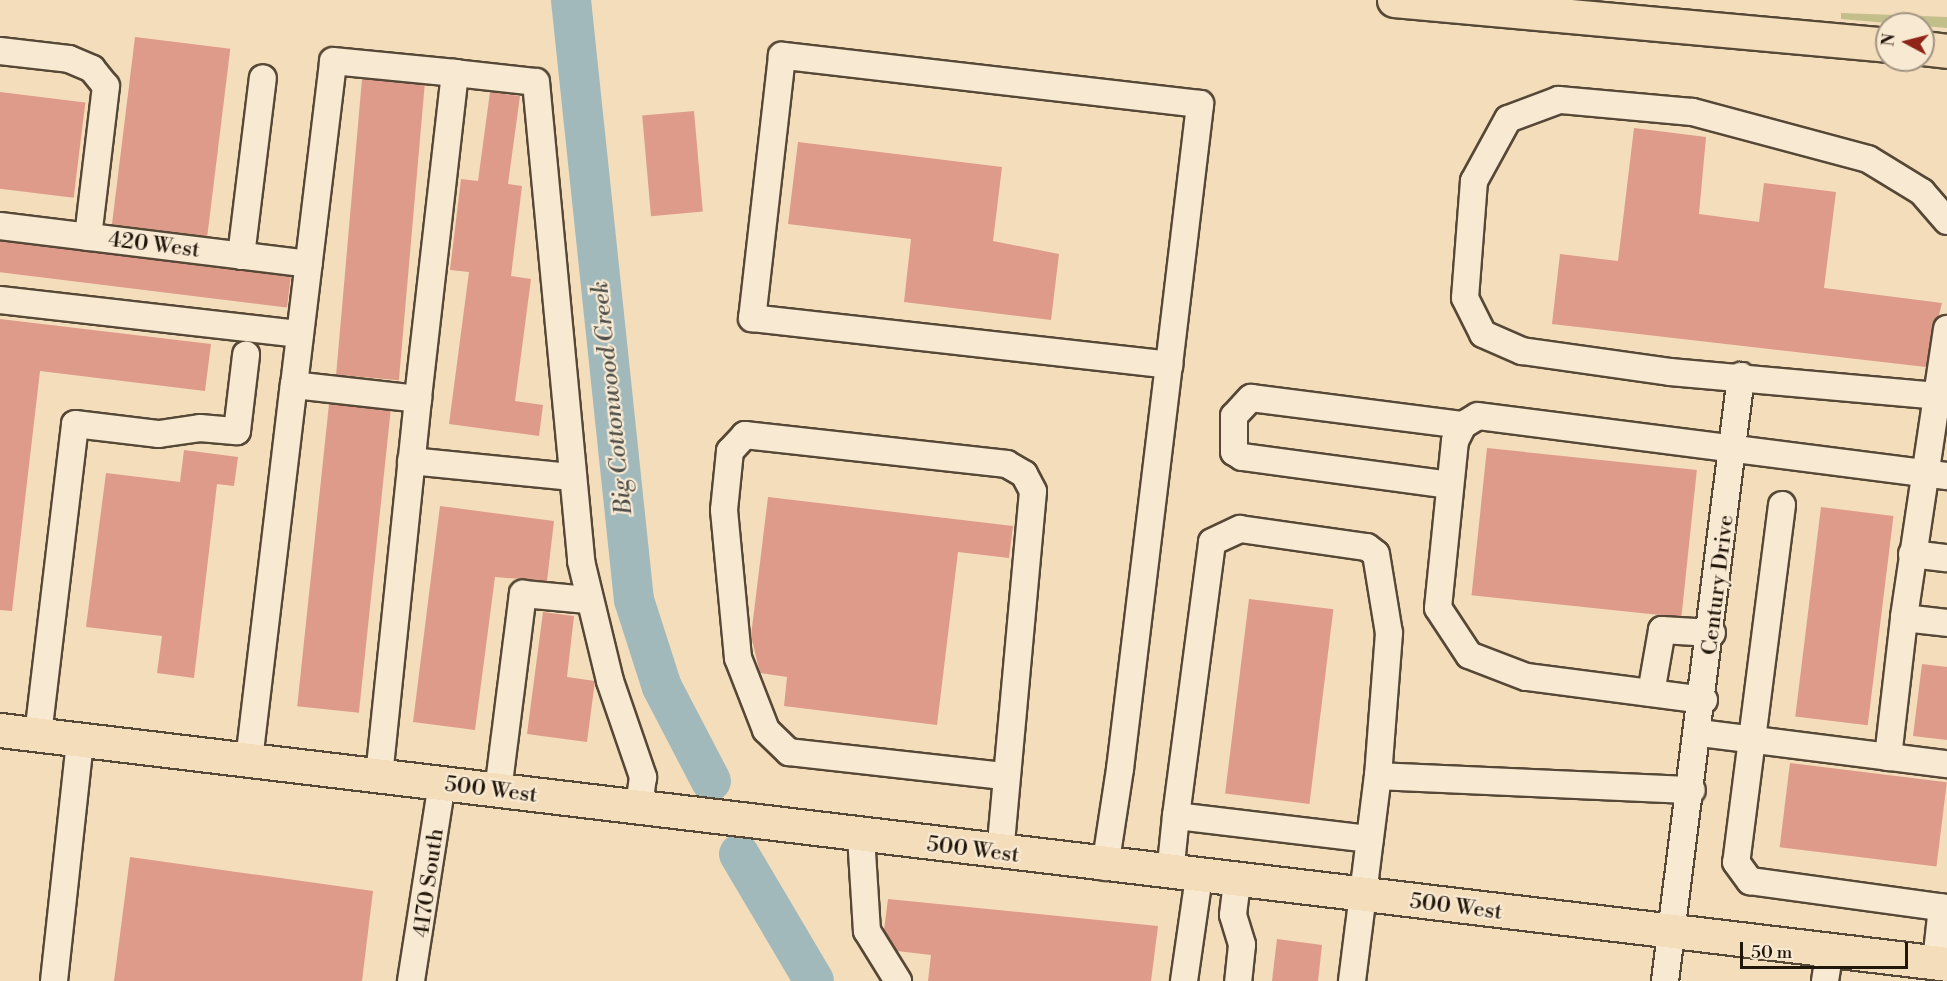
<!DOCTYPE html>
<html>
<head>
<meta charset="utf-8">
<style>
	body { margin:0 }
	#map { position:relative; width:1947px; height:981px; overflow:hidden; background:#f4ddbb; font-family:"Libre Bodoni",serif }
	div>[style] { position:absolute }
	.green>* { inset:0; background:#c2bf8b }
	.river>* { height:40px; margin:-20px; padding:0 20px; transform-origin:20px; border-radius:20px; background:#a1b9bb }
	.building>* { inset:0; background:#de9b89; transform-origin:0 0 }
	.roads { filter:drop-shadow(2px 0 #564836) drop-shadow(-2px 0 #564836) drop-shadow(0 2px #564836) drop-shadow(0 -2px #564836) }
	.minor>* { height:26px; margin:-13px; padding:0 13px; transform-origin:13px; border-radius:13px; background:#f8e9d3 }
	.major>* { height:33px; margin:-16.5px; padding:0 16.5px; transform-origin:16.5px; border-radius:16.5px; background:#f4ddbb }
	.highway>* { height:33px; margin:-16.5px; padding:0 16.5px; transform-origin:16.5px; border-radius:16.5px; background:#f4ddbb }
	span { translate:-50% -50%; white-space:nowrap; text-align:center; line-height:1.15; -webkit-text-stroke:4.5px #f8e9d3; paint-order:stroke }
	.street-label { font-size:22px; color:#21160a }
	.water-label { font-size:24px; color:#4e4f48; font-style:italic }
	.north { position:absolute; left:1875px; top:12px; width:60px; height:60px; box-sizing:border-box; background:#f8e9d3; border:2px solid #a29583; border-radius:50%; rotate:277deg; font-size:16px; font-weight:700; line-height:24px; text-align:center; color:#21160a }
	.north::after { content:''; display:block; margin:auto; width:21px; height:27px; background:#8f2418; clip-path:polygon(50% 0,100% 100%,50% 72%,0 100%) }
	.scale { position:absolute; left:1740px; top:942px; width:168px; height:27px; box-sizing:border-box; border:3px solid #21160a; border-top:0; padding-left:8px; font-size:18px; line-height:21px; white-space:nowrap; color:#21160a; -webkit-text-stroke:4px #f8e9d3; paint-order:stroke }
</style>
</head>
<body>
<div id="map">
	<div class="green">
		<div style="clip-path:polygon(1841px 13px,1947px 17px,1947px 28px,1841px 19px)"></div>
	</div>
	<div class="river">
		<div style="left:571px;top:0;width:603px;rotate:84.01deg"></div>
		<div style="left:634px;top:600px;width:91px;rotate:72.2deg"></div>
		<div style="left:662px;top:687px;width:106px;rotate:62.5deg"></div>
		<div style="left:739px;top:854px;width:147px;rotate:59.4deg"></div>
	</div>
	<div class="building">
		<div style="left:135px;top:37px;width:96px;height:189px;rotate:7deg"></div>
		<div style="left:362px;top:79px;width:63px;height:297px;rotate:5deg"></div>
		<div style="left:0;top:92px;width:86px;height:96px;rotate:7deg"></div>
		<div style="clip-path:polygon(490px 92px,520px 96px,508px 184px,522px 186px,511px 276px,531px 279px,515px 401px,543px 405px,539px 436px,449px 424px,469px 272px,450px 270px,461px 179px,478px 181px)"></div>
		<div style="left:694px;top:111px;width:101px;height:52px;rotate:85deg"></div>
		<div style="clip-path:polygon(1634px 128px,1706px 137px,1699px 214px,1759px 222px,1764px 183px,1836px 192px,1824px 288px,1942px 303px,1926px 367px,1552px 324px,1560px 254px,1618px 261px)"></div>
		<div style="clip-path:polygon(798px 142px,1002px 167px,993px 241px,1059px 254px,1051px 320px,904px 302px,911px 239px,788px 224px)"></div>
		<div style="left:0;top:241px;width:293px;height:31px;rotate:7deg"></div>
		<div style="clip-path:polygon(0 319px,211px 344px,205px 391px,40px 371px,12px 611px,0 610px)"></div>
		<div style="left:329px;top:404px;width:62px;height:304px;rotate:6deg"></div>
		<div style="left:1487px;top:448px;width:211px;height:148px;rotate:6deg"></div>
		<div style="clip-path:polygon(184px 450px,238px 457px,234px 486px,217px 484px,194px 678px,157px 673px,162px 636px,86px 627px,106px 473px,180px 482px)"></div>
		<div style="clip-path:polygon(768px 497px,1013px 526px,1009px 558px,958px 552px,937px 725px,784px 706px,787px 677px,760px 673px,751px 636px)"></div>
		<div style="clip-path:polygon(440px 506px,554px 521px,547px 581px,495px 577px,475px 730px,413px 722px)"></div>
		<div style="left:1821px;top:507px;width:73px;height:211px;rotate:7deg"></div>
		<div style="left:1249px;top:599px;width:85px;height:196px;rotate:7deg"></div>
		<div style="clip-path:polygon(543px 612px,574px 616px,567px 677px,595px 681px,587px 742px,527px 734px)"></div>
		<div style="clip-path:polygon(1922px 664px,1947px 667px,1947px 740px,1913px 736px)"></div>
		<div style="left:1790px;top:763px;width:158px;height:85px;rotate:7deg"></div>
		<div style="clip-path:polygon(130px 857px,373px 891px,362px 981px,114px 981px)"></div>
		<div style="clip-path:polygon(888px 899px,1158px 926px,1151px 981px,928px 981px,931px 955px,897px 951px,884px 930px)"></div>
		<div style="clip-path:polygon(1277px 939px,1322px 945px,1318px 981px,1272px 981px)"></div>
	</div>
	<div class="roads">
		<div class="minor">
			<div style="left:0;top:51px;width:69px;rotate:6.6deg"></div>
			<div style="left:69px;top:59px;width:25px;rotate:23deg"></div>
			<div style="left:92px;top:69px;width:22px;rotate:51deg"></div>
			<div style="left:106px;top:86px;width:152px;rotate:96.8deg"></div>
			<div style="left:455px;top:73px;width:81px;rotate:6.3deg"></div>
			<div style="left:536px;top:82px;width:481px;rotate:84.6deg"></div>
			<div style="left:581px;top:561px;width:123px;rotate:76.4deg"></div>
			<div style="left:610px;top:681px;width:102px;rotate:71deg"></div>
			<div style="left:643px;top:777px;width:30px;rotate:98deg"></div>
			<div style="left:1947px;top:221px;width:38px;rotate:-131deg"></div>
			<div style="left:1922px;top:192px;width:63px;rotate:-148.6deg"></div>
			<div style="left:1868px;top:159px;width:182px;rotate:-165deg"></div>
			<div style="left:1692px;top:112px;width:134px;rotate:-174.8deg"></div>
			<div style="left:1559px;top:100px;width:54px;rotate:159.6deg"></div>
			<div style="left:1508px;top:119px;width:71px;rotate:118.7deg"></div>
			<div style="left:1474px;top:181px;width:117px;rotate:94.4deg"></div>
			<div style="left:1465px;top:298px;width:40px;rotate:63.4deg"></div>
			<div style="left:1483px;top:334px;width:43px;rotate:23.6deg"></div>
			<div style="left:1522px;top:351px;width:149px;rotate:8.1deg"></div>
			<div style="left:1670px;top:372px;width:268px;rotate:5.1deg"></div>
			<div style="left:1937px;top:396px;width:224px;rotate:98.5deg"></div>
			<div style="left:1904px;top:618px;width:43px;rotate:6.6deg"></div>
			<div style="left:0;top:226px;width:311px;rotate:7deg"></div>
			<div style="left:241px;top:256px;width:179px;rotate:-83deg"></div>
			<div style="left:0;top:300px;width:302px;rotate:6.5deg"></div>
			<div style="left:294px;top:385px;width:326px;rotate:-83.1deg"></div>
			<div style="left:333px;top:61px;width:123px;rotate:5.6deg"></div>
			<div style="left:455px;top:73px;width:328px;rotate:96.5deg"></div>
			<div style="left:1937px;top:396px;width:68px;rotate:-81.5deg"></div>
			<div style="left:411px;top:461px;width:162px;rotate:5.7deg"></div>
			<div style="left:1450px;top:485px;width:210px;rotate:-172.3deg"></div>
			<div style="left:1242px;top:457px;width:9px;rotate:-148deg"></div>
			<div style="left:1234px;top:452px;width:36px;rotate:-90deg"></div>
			<div style="left:1234px;top:416px;width:25px;rotate:-47deg"></div>
			<div style="left:1251px;top:398px;width:214px;rotate:7.3deg"></div>
			<div style="left:1782px;top:505px;width:360px;rotate:97.3deg"></div>
			<div style="left:1736px;top:862px;width:24px;rotate:54deg"></div>
			<div style="left:1750px;top:881px;width:199px;rotate:7.8deg"></div>
			<div style="left:1912px;top:554px;width:35px;rotate:7deg"></div>
			<div style="left:1651px;top:693px;width:64px;rotate:-80.1deg"></div>
			<div style="left:1662px;top:630px;width:50px;rotate:3.4deg"></div>
			<div style="left:1704px;top:700px;width:179px;rotate:-172.6deg"></div>
			<div style="left:1526px;top:677px;width:61px;rotate:-158.9deg"></div>
			<div style="left:1469px;top:655px;width:56px;rotate:-123.4deg"></div>
			<div style="left:1438px;top:608px;width:168px;rotate:-84.2deg"></div>
			<div style="left:1455px;top:441px;width:18px;rotate:-63deg"></div>
			<div style="left:1463px;top:425px;width:17px;rotate:-31deg"></div>
			<div style="left:1478px;top:416px;width:473px;rotate:7.3deg"></div>
			<div style="left:1700px;top:733px;width:249px;rotate:7.2deg"></div>
			<div style="left:38px;top:735px;width:313px;rotate:-83.2deg"></div>
			<div style="left:75px;top:424px;width:85px;rotate:6.8deg"></div>
			<div style="left:159px;top:434px;width:41px;rotate:-8.3deg"></div>
			<div style="left:200px;top:428px;width:37px;rotate:5deg"></div>
			<div style="left:237px;top:431px;width:77px;rotate:-83.2deg"></div>
			<div style="left:1888px;top:757px;width:140px;rotate:-83.4deg"></div>
			<div style="left:249px;top:760px;width:378px;rotate:-83.2deg"></div>
			<div style="left:294px;top:385px;width:125px;rotate:6.4deg"></div>
			<div style="left:418px;top:399px;width:379px;rotate:95.9deg"></div>
			<div style="left:498px;top:791px;width:199px;rotate:-82.8deg"></div>
			<div style="left:523px;top:594px;width:65px;rotate:5.3deg"></div>
			<div style="left:1176px;top:816px;width:276px;rotate:-82.5deg"></div>
			<div style="left:1212px;top:542px;width:31px;rotate:-25deg"></div>
			<div style="left:1240px;top:529px;width:128px;rotate:8.1deg"></div>
			<div style="left:1367px;top:547px;width:11px;rotate:38deg"></div>
			<div style="left:1376px;top:554px;width:80px;rotate:80.7deg"></div>
			<div style="left:1389px;top:633px;width:143px;rotate:94.4deg"></div>
			<div style="left:861px;top:836px;width:95px;rotate:86.4deg"></div>
			<div style="left:867px;top:931px;width:59px;rotate:58.2deg"></div>
			<div style="left:1000px;top:854px;width:364px;rotate:-84.8deg"></div>
			<div style="left:1033px;top:491px;width:19px;rotate:-118deg"></div>
			<div style="left:1024px;top:474px;width:20px;rotate:-150deg"></div>
			<div style="left:1007px;top:464px;width:264px;rotate:-173.7deg"></div>
			<div style="left:745px;top:435px;width:22px;rotate:133deg"></div>
			<div style="left:730px;top:451px;width:59px;rotate:95.8deg"></div>
			<div style="left:724px;top:510px;width:149px;rotate:84.6deg"></div>
			<div style="left:738px;top:658px;width:77px;rotate:68.7deg"></div>
			<div style="left:766px;top:730px;width:32px;rotate:44deg"></div>
			<div style="left:789px;top:752px;width:216px;rotate:6.4deg"></div>
			<div style="left:1105px;top:867px;width:99px;rotate:-81.3deg"></div>
			<div style="left:1120px;top:769px;width:407px;rotate:-83.1deg"></div>
			<div style="left:1169px;top:365px;width:263px;rotate:-83.2deg"></div>
			<div style="left:1200px;top:104px;width:421px;rotate:-173.4deg"></div>
			<div style="left:782px;top:56px;width:264px;rotate:96.5deg"></div>
			<div style="left:752px;top:318px;width:420px;rotate:6.4deg"></div>
			<div style="left:1170px;top:874px;width:58px;rotate:-84.1deg"></div>
			<div style="left:1176px;top:816px;width:195px;rotate:6.8deg"></div>
			<div style="left:1237px;top:882px;width:33px;rotate:97deg"></div>
			<div style="left:1233px;top:915px;width:31px;rotate:73deg"></div>
			<div style="left:1242px;top:945px;width:36px;rotate:96deg"></div>
			<div style="left:1936px;top:962px;width:55px;rotate:-83.8deg"></div>
			<div style="left:54px;top:981px;width:242px;rotate:-83.8deg"></div>
			<div style="left:411px;top:981px;width:199px;rotate:-81.1deg"></div>
			<div style="left:1184px;top:981px;width:105px;rotate:-81.8deg"></div>
			<div style="left:1352px;top:981px;width:207px;rotate:-82.8deg"></div>
			<div style="left:1378px;top:776px;width:314px;rotate:2.6deg"></div>
			<div style="left:1665px;top:981px;width:610px;rotate:-82.84deg"></div>
			<div style="left:1825px;top:981px;width:31px;rotate:-81deg"></div>
		</div>
		<div class="major">
			<div style="left:0;top:730px;width:1961px;rotate:6.85deg"></div>
		</div>
		<div class="highway">
			<div style="left:1394px;top:0;width:495px;rotate:5.2deg"></div>
			<div style="left:1923px;top:48px;width:24px;rotate:7deg"></div>
		</div>
	</div>
	<div class="street-label">
		<span style="left:154px;top:245px;rotate:7deg">420 West</span>
		<span style="left:1718px;top:585px;rotate:-83deg">Century Drive</span>
		<span style="left:491px;top:790px;rotate:7deg">500 West</span>
		<span style="left:973px;top:850px;rotate:7deg">500 West</span>
		<span style="left:429px;top:883px;rotate:-82deg">4170 South</span>
		<span style="left:1456px;top:907px;rotate:7deg">500 West</span>
	</div>
	<div class="water-label">
		<span style="left:613px;top:398px;rotate:-96deg">Big Cottonwood Creek</span>
	</div>
	<div class="north">N</div>
	<div class="scale">50 m</div>
</div>
</body>
</html>
